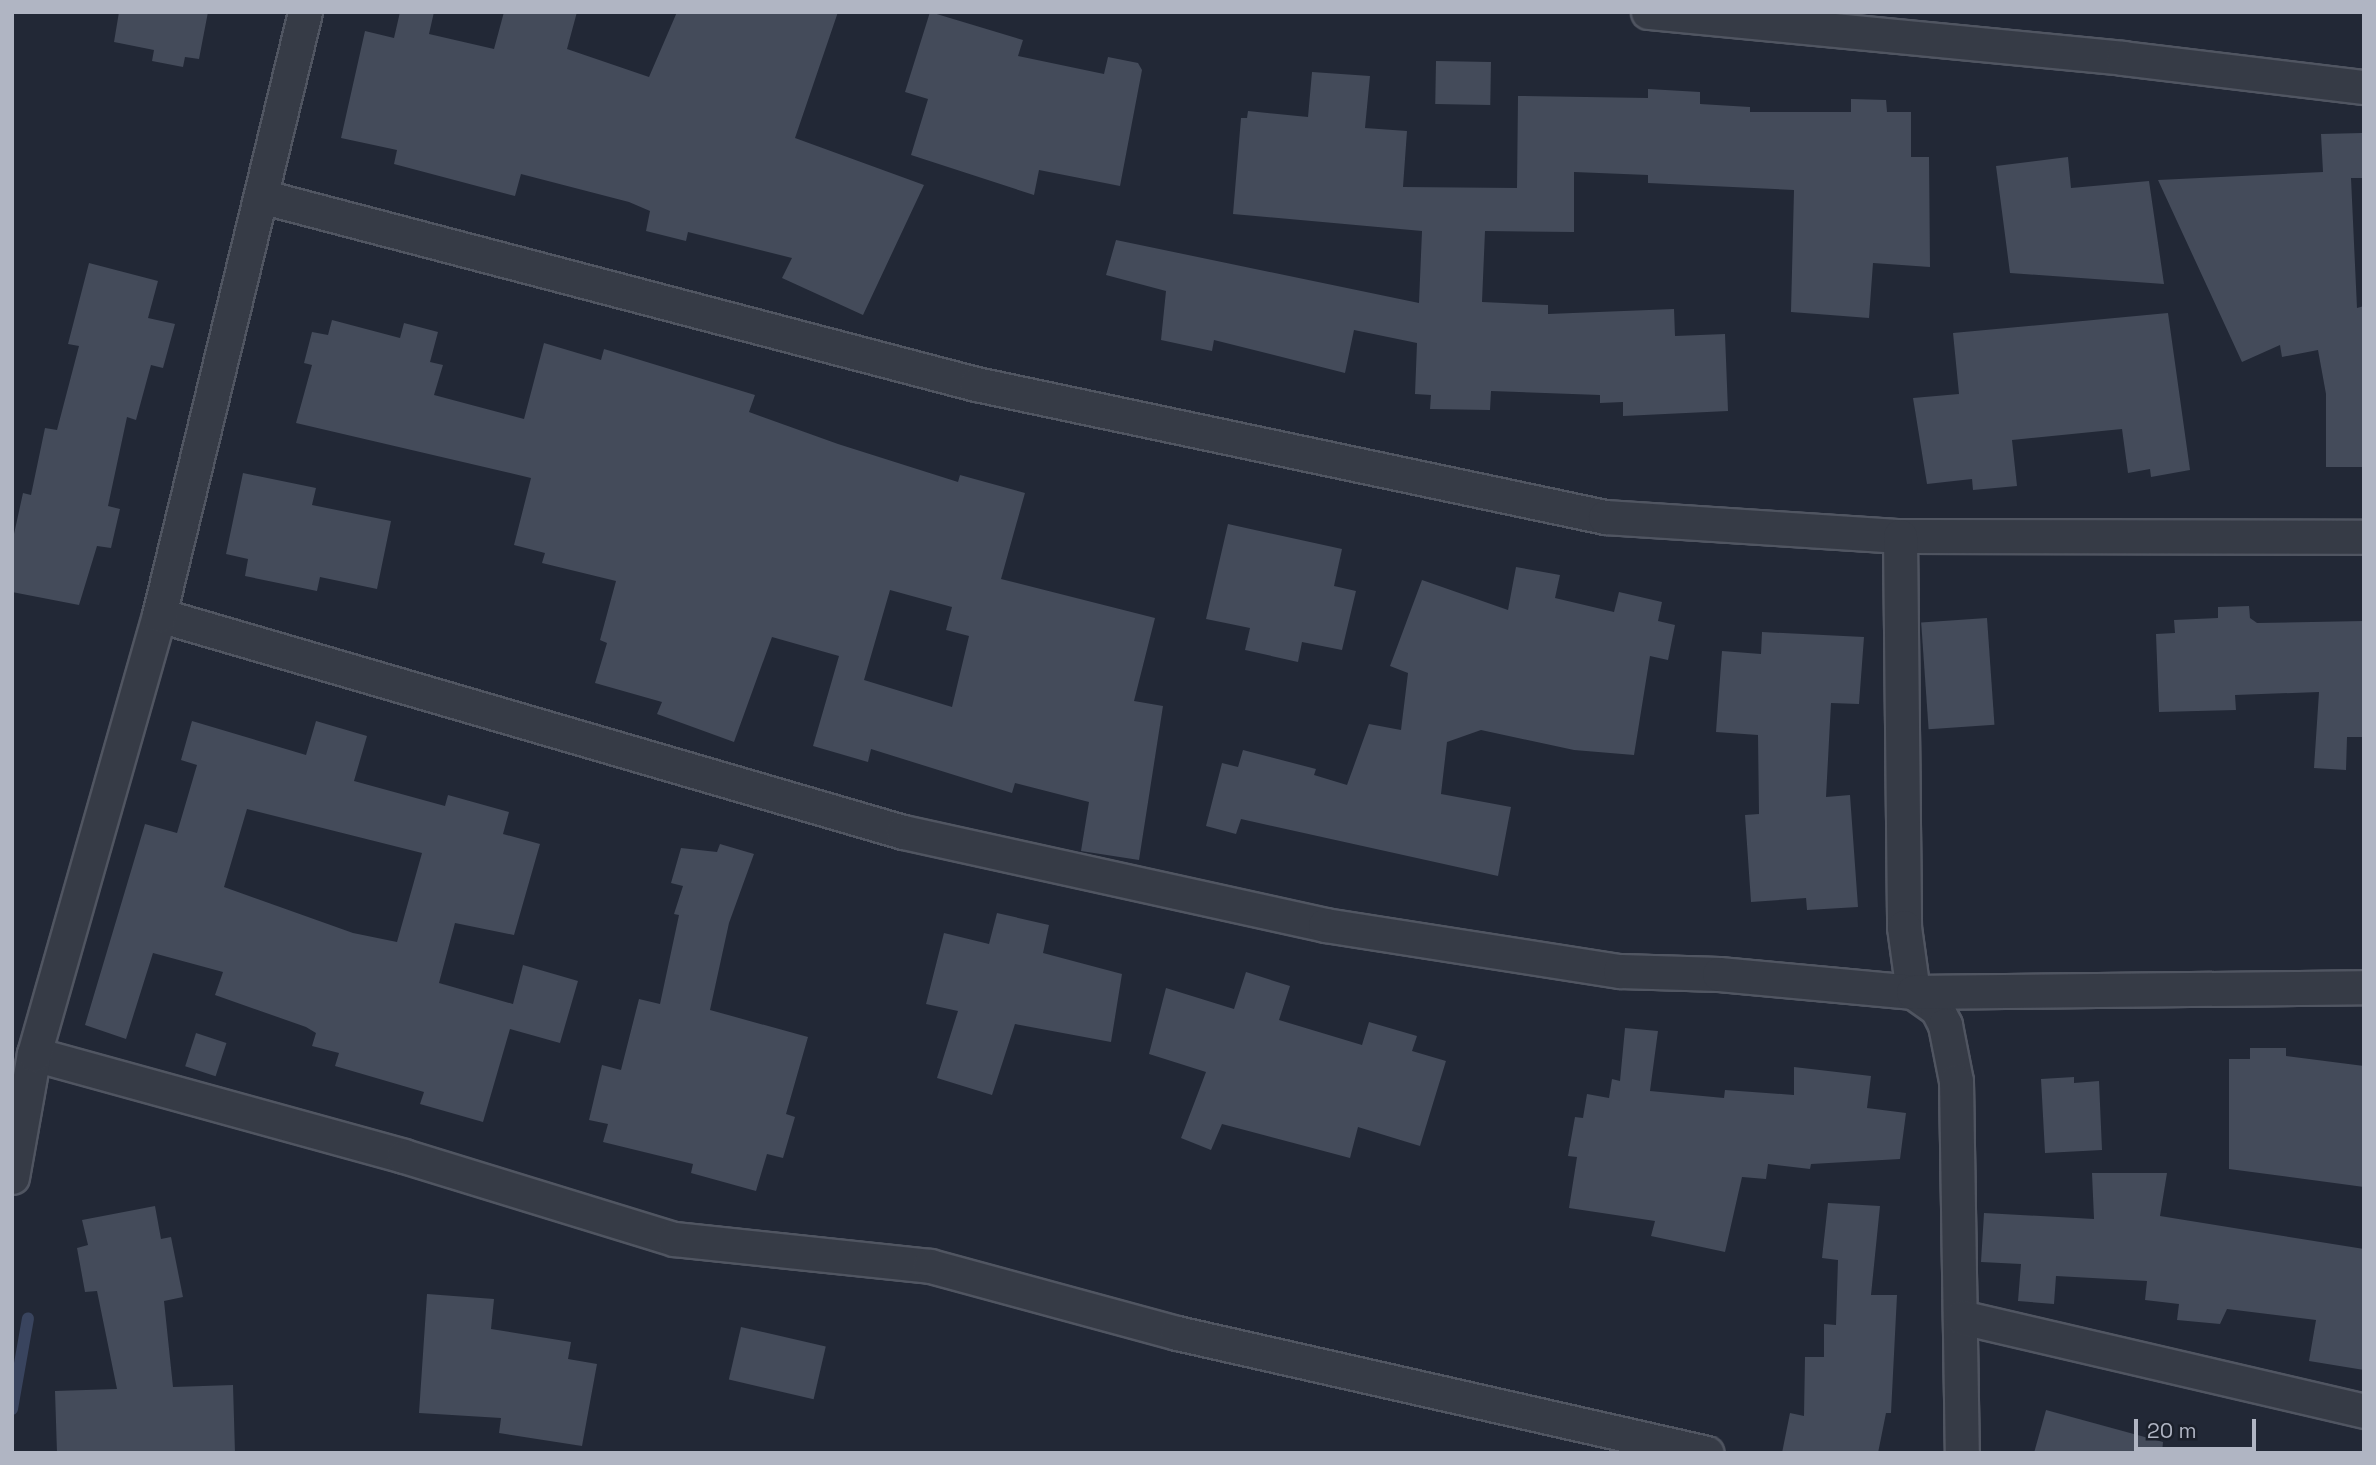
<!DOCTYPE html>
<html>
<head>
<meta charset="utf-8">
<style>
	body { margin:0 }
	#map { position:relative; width:2376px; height:1465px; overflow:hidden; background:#222836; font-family:"Space Grotesk",sans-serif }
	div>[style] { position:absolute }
	.stream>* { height:12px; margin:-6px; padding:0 6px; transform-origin:6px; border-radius:6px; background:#39445e }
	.building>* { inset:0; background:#444b5a; transform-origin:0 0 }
	.roads { filter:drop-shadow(2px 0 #505561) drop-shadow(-2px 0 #505561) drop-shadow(0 2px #505561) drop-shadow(0 -2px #505561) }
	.minor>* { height:33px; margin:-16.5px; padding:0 16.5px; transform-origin:16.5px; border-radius:16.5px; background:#363b46 }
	span { translate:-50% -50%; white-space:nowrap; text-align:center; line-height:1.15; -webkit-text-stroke:6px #1b202b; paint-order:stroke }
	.frame { position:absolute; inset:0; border:14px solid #b0b5c3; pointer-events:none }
	.scale { position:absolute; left:2134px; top:1419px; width:122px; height:32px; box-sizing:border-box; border:4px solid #b0b5c3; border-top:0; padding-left:9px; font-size:21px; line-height:24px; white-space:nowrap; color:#b0b5c3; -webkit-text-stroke:5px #1b202b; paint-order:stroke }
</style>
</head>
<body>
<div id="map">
	<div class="stream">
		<div style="left:12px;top:1409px;width:92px;rotate:-80deg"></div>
	</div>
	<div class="building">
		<div style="clip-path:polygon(119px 12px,208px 12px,199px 59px,185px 57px,183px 67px,152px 61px,154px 50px,114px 42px)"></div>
		<div style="clip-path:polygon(400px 12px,434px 12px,429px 34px,494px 49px,504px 12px,577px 12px,567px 49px,649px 77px,677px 12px,838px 12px,795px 138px,924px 185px,863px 315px,782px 278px,792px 258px,688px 232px,686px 241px,646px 231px,650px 211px,629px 202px,521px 174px,515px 196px,394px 164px,397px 150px,341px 138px,365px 31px,394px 38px)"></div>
		<div style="clip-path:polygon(930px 12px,1023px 40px,1018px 56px,1104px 74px,1108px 57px,1138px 63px,1142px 70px,1120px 186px,1039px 170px,1034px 195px,911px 155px,928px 99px,905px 92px)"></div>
		<div style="left:1436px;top:61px;width:55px;height:43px;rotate:1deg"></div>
		<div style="clip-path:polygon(1312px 72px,1370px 76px,1365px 128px,1407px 131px,1403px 187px,1517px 188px,1518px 96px,1648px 98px,1648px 89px,1700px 92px,1700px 104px,1750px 107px,1750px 112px,1851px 112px,1851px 99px,1886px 100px,1887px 112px,1911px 112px,1911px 157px,1929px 157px,1930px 267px,1873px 263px,1869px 318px,1791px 312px,1794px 190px,1648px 183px,1648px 175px,1574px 172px,1574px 232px,1485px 231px,1482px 302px,1548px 305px,1548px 314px,1674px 309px,1675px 336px,1725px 334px,1728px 411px,1623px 416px,1623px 402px,1600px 403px,1600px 395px,1491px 391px,1490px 410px,1430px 409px,1431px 395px,1415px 394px,1417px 343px,1354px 330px,1345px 373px,1214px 340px,1212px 351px,1161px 340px,1166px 291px,1106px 275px,1116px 240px,1419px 303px,1422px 231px,1233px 214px,1241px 118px,1247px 118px,1248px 111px,1308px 117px)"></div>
		<div style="clip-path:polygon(2362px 133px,2364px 178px,2351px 178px,2357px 308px,2364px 306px,2364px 467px,2326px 467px,2326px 394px,2318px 350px,2282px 357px,2280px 345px,2242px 362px,2158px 180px,2323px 172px,2321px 134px)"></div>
		<div style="clip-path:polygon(2068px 157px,2071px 188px,2149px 181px,2164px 284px,2010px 273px,1996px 166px)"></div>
		<div style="clip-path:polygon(89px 263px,158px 281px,148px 318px,175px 324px,163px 368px,151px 365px,136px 420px,127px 417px,108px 506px,120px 509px,111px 548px,97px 546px,79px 605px,12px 592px,12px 543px,23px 493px,31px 495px,45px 428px,57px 430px,79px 346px,68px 344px)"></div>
		<div style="clip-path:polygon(2168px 313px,2190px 470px,2151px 477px,2150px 469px,2128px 473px,2122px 429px,2012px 440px,2017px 486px,1973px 490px,1972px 479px,1927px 484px,1913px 398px,1959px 394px,1953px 333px)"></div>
		<div style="clip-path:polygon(evenodd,332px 320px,400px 338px,404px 323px,438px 332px,430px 362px,443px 365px,434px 395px,524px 419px,544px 343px,601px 360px,604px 349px,755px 395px,749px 412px,838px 444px,958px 482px,960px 475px,1025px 493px,1001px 579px,1155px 618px,1134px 701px,1163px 706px,1139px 860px,1081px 851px,1089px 802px,1015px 783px,1012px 793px,871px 749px,868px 762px,813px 746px,839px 656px,772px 637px,734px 742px,657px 714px,662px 702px,595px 683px,607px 643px,600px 640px,616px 581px,542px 563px,545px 553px,514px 545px,531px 478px,296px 423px,312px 365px,304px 363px,312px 332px,328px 335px,332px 320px,890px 590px,952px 607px,946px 630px,969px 636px,952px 707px,864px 680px,890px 590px)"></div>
		<div style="clip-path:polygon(243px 473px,316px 488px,312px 505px,391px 521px,377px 589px,320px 577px,317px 591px,245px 576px,248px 559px,226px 554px)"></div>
		<div style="clip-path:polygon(1228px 524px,1342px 549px,1334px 586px,1356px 591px,1342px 650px,1302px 642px,1298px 662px,1245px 650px,1250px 628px,1206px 619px)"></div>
		<div style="clip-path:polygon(1516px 567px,1560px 575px,1555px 598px,1614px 612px,1619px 592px,1662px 602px,1658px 621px,1675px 625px,1668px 660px,1650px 656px,1634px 755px,1574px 750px,1481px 730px,1447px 742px,1441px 794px,1511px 807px,1498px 876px,1241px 819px,1236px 834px,1206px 826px,1222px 763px,1238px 767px,1243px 750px,1316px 769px,1314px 775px,1347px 785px,1369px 724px,1401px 730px,1408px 673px,1390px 666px,1422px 580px,1508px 610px)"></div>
		<div style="clip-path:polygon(2249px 606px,2250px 618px,2257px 623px,2364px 621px,2364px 737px,2347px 737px,2346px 770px,2314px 768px,2319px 692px,2235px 695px,2236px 710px,2159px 712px,2156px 634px,2175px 633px,2174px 620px,2218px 618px,2218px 607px)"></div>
		<div style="left:1987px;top:618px;width:107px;height:66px;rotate:86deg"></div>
		<div style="clip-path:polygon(1762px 632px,1864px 637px,1859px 704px,1831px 703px,1826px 797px,1850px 795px,1858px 907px,1807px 910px,1806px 898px,1751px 902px,1745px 815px,1759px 814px,1758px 735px,1716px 732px,1722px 651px,1761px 654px)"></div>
		<div style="clip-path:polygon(evenodd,192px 721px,306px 755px,316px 721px,367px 736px,354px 781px,445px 806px,448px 795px,509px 812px,503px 834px,540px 844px,514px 935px,455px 923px,439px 983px,513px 1004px,523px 965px,578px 981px,560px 1043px,510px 1029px,483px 1122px,420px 1104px,424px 1092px,335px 1066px,339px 1053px,312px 1046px,316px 1033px,306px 1027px,215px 995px,223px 972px,153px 953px,126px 1039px,85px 1025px,145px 824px,177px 833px,197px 765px,181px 760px,192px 721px,247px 809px,422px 853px,397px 942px,353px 933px,224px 887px,247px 809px)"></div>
		<div style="clip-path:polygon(720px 844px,754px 854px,729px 923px,710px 1010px,808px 1037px,786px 1114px,795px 1117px,783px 1158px,767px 1154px,756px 1191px,691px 1173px,693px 1164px,603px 1142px,608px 1124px,589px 1120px,602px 1065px,621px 1070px,639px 999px,660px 1004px,679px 915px,674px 914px,683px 886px,671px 883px,681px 848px,717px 852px)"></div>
		<div style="clip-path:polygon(997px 913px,1049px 925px,1043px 953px,1122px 974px,1111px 1042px,1015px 1024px,992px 1095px,937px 1078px,958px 1011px,926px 1004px,944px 933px,989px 944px)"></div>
		<div style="clip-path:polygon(1246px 972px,1290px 986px,1279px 1020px,1362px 1045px,1369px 1022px,1417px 1036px,1412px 1051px,1446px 1061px,1420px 1146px,1358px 1127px,1350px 1158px,1222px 1124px,1211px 1150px,1181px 1138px,1206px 1072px,1149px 1054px,1166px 988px,1234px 1009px)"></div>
		<div style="clip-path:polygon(1625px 1028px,1658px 1031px,1650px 1091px,1724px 1098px,1725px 1090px,1794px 1095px,1794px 1067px,1871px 1076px,1867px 1108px,1906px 1113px,1900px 1159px,1811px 1164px,1810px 1169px,1768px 1164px,1766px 1179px,1742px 1177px,1725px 1252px,1651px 1236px,1655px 1221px,1569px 1208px,1577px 1157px,1568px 1156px,1575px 1117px,1583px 1118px,1587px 1094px,1609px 1098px,1612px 1079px,1620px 1081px)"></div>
		<div style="left:196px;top:1033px;width:32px;height:35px;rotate:18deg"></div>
		<div style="clip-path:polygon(2250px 1048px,2286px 1048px,2286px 1056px,2364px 1066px,2364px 1187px,2229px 1169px,2229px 1059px,2250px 1059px)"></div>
		<div style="clip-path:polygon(2074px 1077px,2074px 1083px,2099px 1081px,2102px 1150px,2045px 1153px,2041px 1079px)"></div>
		<div style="clip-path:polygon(2092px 1173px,2167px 1173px,2160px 1216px,2364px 1249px,2364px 1370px,2309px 1361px,2316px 1320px,2227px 1309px,2220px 1324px,2177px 1320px,2179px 1304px,2145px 1300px,2147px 1281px,2056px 1276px,2054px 1304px,2018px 1301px,2021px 1264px,1981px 1262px,1984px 1213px,2094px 1219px)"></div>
		<div style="clip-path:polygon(1828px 1203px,1880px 1206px,1871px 1295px,1897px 1295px,1891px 1413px,1886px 1413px,1878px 1453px,1782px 1453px,1790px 1413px,1804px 1416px,1805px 1357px,1824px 1357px,1824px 1324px,1836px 1325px,1838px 1260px,1822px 1258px)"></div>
		<div style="clip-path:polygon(155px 1206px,161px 1239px,171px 1237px,183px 1297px,164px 1301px,173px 1387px,233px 1385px,235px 1453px,57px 1453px,55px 1391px,117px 1389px,97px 1291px,85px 1292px,77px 1248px,88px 1245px,82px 1220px)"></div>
		<div style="clip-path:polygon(427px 1294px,494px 1299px,491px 1329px,571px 1342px,568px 1359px,597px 1364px,582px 1446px,499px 1433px,501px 1418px,419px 1413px)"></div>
		<div style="left:741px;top:1327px;width:87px;height:54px;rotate:13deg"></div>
		<div style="clip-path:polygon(2046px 1410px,2163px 1442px,2162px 1453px,2034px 1453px)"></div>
	</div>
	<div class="roads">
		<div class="minor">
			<div style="left:1648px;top:12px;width:477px;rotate:5.5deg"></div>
			<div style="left:2123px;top:58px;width:243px;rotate:6.9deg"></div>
			<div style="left:264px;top:197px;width:736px;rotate:14.72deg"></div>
			<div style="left:976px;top:384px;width:643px;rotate:11.94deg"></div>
			<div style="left:1605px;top:517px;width:296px;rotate:3.7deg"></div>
			<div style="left:1900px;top:536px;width:464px;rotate:0.1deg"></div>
			<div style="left:1900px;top:536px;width:391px;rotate:89.4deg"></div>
			<div style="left:1904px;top:927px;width:66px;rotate:82.1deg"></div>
			<div style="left:1913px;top:992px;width:29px;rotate:35deg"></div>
			<div style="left:1937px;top:1009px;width:18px;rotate:63deg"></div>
			<div style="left:1945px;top:1025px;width:57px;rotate:78.9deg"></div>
			<div style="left:1956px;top:1081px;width:372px;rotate:89.1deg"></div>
			<div style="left:159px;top:615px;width:775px;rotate:16.26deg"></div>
			<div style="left:903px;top:832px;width:432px;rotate:12.4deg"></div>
			<div style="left:1325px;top:925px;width:299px;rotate:8.9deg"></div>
			<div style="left:1620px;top:971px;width:99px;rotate:1.7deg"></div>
			<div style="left:1719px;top:974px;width:195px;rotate:5.3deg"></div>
			<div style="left:1913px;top:992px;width:451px;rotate:-0.6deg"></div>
			<div style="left:34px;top:1054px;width:384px;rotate:15.4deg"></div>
			<div style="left:404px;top:1156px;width:282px;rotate:17.1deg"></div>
			<div style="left:674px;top:1239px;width:257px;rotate:6deg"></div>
			<div style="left:930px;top:1266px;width:256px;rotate:15.2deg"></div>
			<div style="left:1177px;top:1333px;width:543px;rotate:12.76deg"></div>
			<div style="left:12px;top:1177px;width:125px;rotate:-79.9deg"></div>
			<div style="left:34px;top:1054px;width:456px;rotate:-74.1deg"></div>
			<div style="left:159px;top:615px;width:620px;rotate:-76.39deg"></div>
			<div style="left:1961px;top:1317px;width:414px;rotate:13.1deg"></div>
		</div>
	</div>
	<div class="frame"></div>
	<div class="scale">20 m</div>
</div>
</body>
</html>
